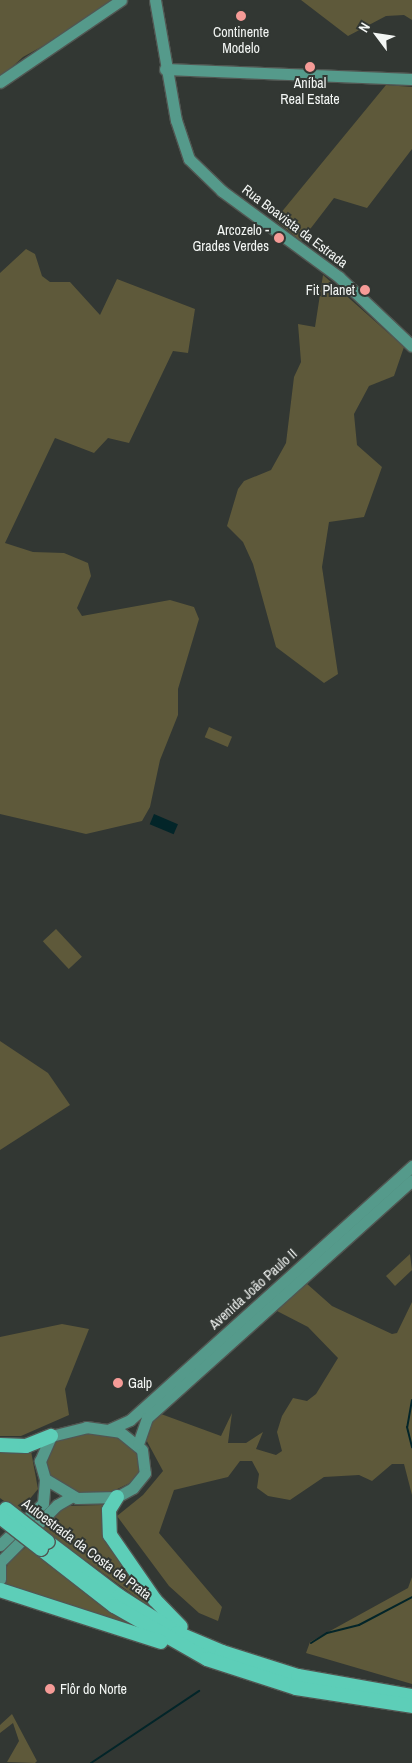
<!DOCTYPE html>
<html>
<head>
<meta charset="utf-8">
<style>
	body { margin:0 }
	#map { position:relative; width:412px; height:1763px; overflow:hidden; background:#323733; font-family:"Archivo Narrow",sans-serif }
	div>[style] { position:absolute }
	.green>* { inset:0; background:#5e593a; transform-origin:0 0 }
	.water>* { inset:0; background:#032529; transform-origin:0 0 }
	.stream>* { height:2px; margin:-1px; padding:0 1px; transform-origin:1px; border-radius:1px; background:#032529 }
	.roads { filter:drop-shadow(1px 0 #515652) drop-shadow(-1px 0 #515652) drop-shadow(0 1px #515652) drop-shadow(0 -1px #515652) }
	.secondary>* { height:11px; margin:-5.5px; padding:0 5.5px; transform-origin:5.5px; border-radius:5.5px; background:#559a8b }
	.highway>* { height:14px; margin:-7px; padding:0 7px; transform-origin:7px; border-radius:7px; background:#5dceb8 }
	.bridges { filter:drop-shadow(1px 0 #515652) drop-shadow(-1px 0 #515652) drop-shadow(0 1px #515652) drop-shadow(0 -1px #515652) }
	.highway-bridge>* { height:14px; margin:-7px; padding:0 7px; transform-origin:7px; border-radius:7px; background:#5dceb8 }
	.dots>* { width:14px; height:14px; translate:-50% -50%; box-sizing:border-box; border:2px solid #323733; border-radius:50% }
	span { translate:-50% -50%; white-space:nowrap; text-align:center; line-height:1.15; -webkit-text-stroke:4px #323733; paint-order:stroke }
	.poi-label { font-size:14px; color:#f3f6f4 }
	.right { translate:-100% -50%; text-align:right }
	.left { translate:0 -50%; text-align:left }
	.street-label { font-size:14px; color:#f3f6f4 }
	.north { position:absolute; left:352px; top:10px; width:50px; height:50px; -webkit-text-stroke:4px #323733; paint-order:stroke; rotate:301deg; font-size:14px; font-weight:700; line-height:20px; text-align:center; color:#f3f6f4 }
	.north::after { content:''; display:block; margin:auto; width:18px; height:22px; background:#f3f6f4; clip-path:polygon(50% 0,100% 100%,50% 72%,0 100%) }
</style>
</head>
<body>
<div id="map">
	<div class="green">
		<div style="clip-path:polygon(0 0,111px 0,88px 21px,23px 57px,0 78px)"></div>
		<div style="clip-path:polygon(301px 0,412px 0,412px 20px,404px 15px,386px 16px,348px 36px)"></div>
		<div style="clip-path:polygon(386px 85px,412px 87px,412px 149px,367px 208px,334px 198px,301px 241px,275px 220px)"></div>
		<div style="clip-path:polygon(26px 249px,35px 254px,42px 276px,50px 282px,70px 282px,100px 315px,117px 279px,195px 309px,188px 353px,173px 351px,129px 443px,108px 438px,94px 453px,55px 438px,5px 543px,33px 552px,64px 553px,88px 563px,91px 576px,77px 608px,82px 616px,170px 600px,194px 607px,199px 619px,178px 689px,178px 715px,160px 760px,150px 807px,142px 821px,86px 834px,0 814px,0 273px)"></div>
		<div style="clip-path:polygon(323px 275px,404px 347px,394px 376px,369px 386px,354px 414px,357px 445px,382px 467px,364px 517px,329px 522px,322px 567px,338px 674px,324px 683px,276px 647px,253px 564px,243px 542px,227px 526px,238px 489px,244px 481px,271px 470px,286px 443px,294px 377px,301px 362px,298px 324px,315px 327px)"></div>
		<div style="left:209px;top:727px;width:25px;height:11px;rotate:23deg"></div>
		<div style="left:56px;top:929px;width:38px;height:18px;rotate:47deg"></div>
		<div style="clip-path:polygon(0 1041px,48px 1073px,70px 1105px,0 1150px)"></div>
		<div style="clip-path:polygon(410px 1254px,412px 1270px,395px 1286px,386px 1276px)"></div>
		<div style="clip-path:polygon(306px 1283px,332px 1306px,392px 1334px,397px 1333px,412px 1302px,412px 1495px,404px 1464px,392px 1464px,372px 1481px,359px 1475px,324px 1477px,290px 1500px,268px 1496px,257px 1488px,259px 1474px,252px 1461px,240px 1461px,228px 1477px,174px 1490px,159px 1533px,222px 1607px,218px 1621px,199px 1613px,169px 1586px,117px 1516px,143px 1495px,163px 1471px,143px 1434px,151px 1419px,161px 1414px,221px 1436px,232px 1413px,228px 1443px,246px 1443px,263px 1432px,256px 1449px,276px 1455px,282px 1451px,277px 1432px,282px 1416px,293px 1398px,307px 1401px,316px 1394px,338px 1358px,308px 1327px,277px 1311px)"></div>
		<div style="clip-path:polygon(62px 1324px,89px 1329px,65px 1389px,69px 1415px,21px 1436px,0 1436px,0 1337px)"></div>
		<div style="clip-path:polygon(75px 1431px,114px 1434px,138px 1453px,139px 1472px,134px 1481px,109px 1493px,78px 1493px,52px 1480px,46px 1471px,45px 1452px,52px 1441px)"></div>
		<div style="clip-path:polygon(0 1449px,31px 1451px,38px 1489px,19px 1512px,0 1498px)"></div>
		<div style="clip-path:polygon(102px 1505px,103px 1532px,158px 1613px,42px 1529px,66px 1506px)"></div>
		<div style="clip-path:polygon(26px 1547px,78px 1587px,138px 1629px,3px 1585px,8px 1562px)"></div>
		<div style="clip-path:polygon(412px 1577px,412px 1684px,306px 1653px,310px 1642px,408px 1588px)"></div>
		<div style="clip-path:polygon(12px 1714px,37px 1761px,35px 1763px,7px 1762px,19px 1741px,13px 1723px,0 1733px,0 1725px)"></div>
	</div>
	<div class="water">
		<div style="left:154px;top:814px;width:26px;height:11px;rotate:23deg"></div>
	</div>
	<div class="stream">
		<div style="left:412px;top:1400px;width:27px;rotate:100deg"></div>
		<div style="left:407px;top:1427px;width:21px;rotate:76deg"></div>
		<div style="left:311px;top:1643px;width:19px;rotate:-32deg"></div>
		<div style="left:327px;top:1633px;width:33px;rotate:-14deg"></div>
		<div style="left:359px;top:1625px;width:60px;rotate:-27.8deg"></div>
		<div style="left:91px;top:1763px;width:130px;rotate:-33.7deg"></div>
	</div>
	<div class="roads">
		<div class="secondary">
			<div style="left:155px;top:0;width:122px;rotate:80.1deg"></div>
			<div style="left:176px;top:120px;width:41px;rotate:71.6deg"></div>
			<div style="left:189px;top:159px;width:46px;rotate:44.1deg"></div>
			<div style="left:222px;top:191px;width:145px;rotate:36.3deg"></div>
			<div style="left:339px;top:277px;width:100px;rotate:43.4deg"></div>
			<div style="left:165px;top:69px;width:247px;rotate:2.3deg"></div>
			<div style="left:0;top:82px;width:146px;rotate:-34.1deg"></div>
			<div style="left:86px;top:1427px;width:34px;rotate:8deg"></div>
			<div style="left:120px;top:1432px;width:28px;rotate:39deg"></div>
			<div style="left:142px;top:1450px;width:23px;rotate:83deg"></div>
			<div style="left:145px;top:1473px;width:19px;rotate:129deg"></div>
			<div style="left:133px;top:1488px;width:18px;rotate:151deg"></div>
			<div style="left:117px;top:1497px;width:40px;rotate:178.6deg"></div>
			<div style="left:77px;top:1498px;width:37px;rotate:-149deg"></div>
			<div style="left:45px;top:1479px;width:19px;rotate:-106deg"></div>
			<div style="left:40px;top:1461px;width:27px;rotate:-66deg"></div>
			<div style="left:51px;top:1436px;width:36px;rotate:-14deg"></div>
			<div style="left:110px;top:1429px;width:22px;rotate:-24deg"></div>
			<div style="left:130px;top:1420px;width:380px;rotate:-42deg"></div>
			<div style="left:138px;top:1444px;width:28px;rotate:-71deg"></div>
			<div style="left:147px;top:1418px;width:356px;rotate:-41.9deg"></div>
			<div style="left:0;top:1545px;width:60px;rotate:-44.3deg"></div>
			<div style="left:43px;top:1503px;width:24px;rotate:-85deg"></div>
			<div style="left:0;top:1562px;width:81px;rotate:-45deg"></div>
			<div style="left:57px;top:1505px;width:16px;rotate:-30deg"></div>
			<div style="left:0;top:1565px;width:14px;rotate:90deg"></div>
		</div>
		<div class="highway">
			<div style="left:0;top:1445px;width:26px;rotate:2deg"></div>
			<div style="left:26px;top:1446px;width:27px;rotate:-22deg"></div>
			<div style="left:117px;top:1497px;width:15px;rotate:122deg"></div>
			<div style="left:109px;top:1510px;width:25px;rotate:88deg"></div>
			<div style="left:110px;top:1535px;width:79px;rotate:55.3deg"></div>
			<div style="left:155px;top:1600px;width:37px;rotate:46deg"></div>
			<div style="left:48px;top:1542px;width:89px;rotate:37.3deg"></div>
			<div style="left:119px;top:1596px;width:69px;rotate:32.5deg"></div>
			<div style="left:177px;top:1633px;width:49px;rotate:22.9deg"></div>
			<div style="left:222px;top:1652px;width:80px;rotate:17.5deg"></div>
			<div style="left:298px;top:1676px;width:116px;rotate:10deg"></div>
			<div style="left:41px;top:1549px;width:93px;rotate:38deg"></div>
			<div style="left:114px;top:1606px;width:107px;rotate:29.7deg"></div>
			<div style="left:207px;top:1659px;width:94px;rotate:18deg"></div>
			<div style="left:296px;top:1688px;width:117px;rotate:8.8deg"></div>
			<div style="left:0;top:1590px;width:169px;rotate:17.9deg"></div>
		</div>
	</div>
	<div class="bridges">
		<div class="highway-bridge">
			<div style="left:6px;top:1509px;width:53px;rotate:38.2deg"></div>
			<div style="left:0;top:1517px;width:52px;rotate:38deg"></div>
		</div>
	</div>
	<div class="dots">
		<div style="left:241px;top:16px;background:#f59b97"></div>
		<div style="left:310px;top:67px;background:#f59b97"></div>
		<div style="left:279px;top:238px;background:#f59b97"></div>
		<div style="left:365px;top:290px;background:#f59b97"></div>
		<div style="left:118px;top:1383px;background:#f59b97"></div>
		<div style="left:50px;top:1689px;background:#f59b97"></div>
	</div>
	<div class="poi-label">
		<span style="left:241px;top:40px">Continente<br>Modelo</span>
		<span style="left:310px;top:91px">Aníbal<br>Real Estate</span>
		<span class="right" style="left:269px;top:238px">Arcozelo -<br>Grades Verdes</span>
		<span class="right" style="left:355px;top:290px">Fit Planet</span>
		<span class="left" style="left:128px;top:1383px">Galp</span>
		<span class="left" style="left:60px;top:1689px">Flôr do Norte</span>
	</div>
	<div class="street-label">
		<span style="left:295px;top:226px;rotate:37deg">Rua Boavista da Estrada</span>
		<span style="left:253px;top:1289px;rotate:-42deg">Avenida João Paulo II</span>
		<span style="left:87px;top:1549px;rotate:37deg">Autoestrada da Costa de Prata</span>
	</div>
	<div class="north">N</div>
</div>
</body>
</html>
